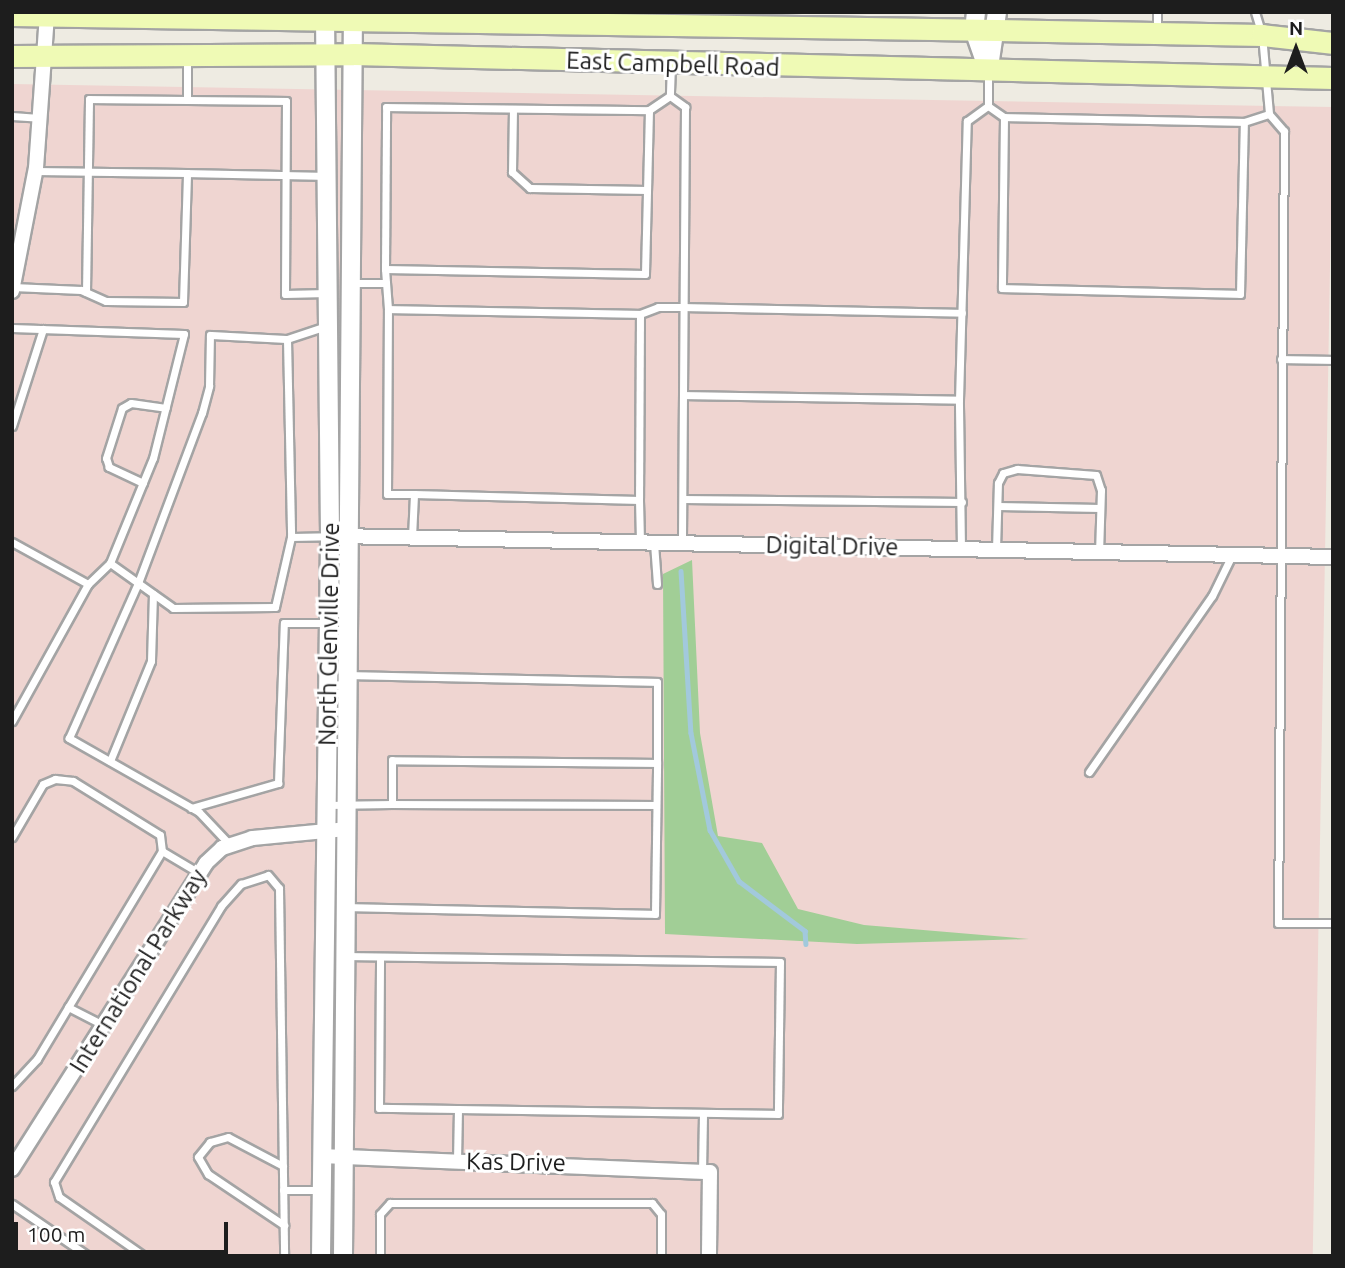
<!DOCTYPE html>
<html>
<head>
<meta charset="utf-8">
<style>
	body { margin:0 }
	#map { position:relative; width:1345px; height:1268px; overflow:hidden; background:#eeebe2; font-family:Ubuntu,sans-serif }
	div>[style] { position:absolute }
	.commercial>* { inset:0; background:#efd5d1; transform-origin:0 0 }
	.forest>* { inset:0; background:#a1ce96 }
	.stream>* { height:4.5px; margin:-2.25px; padding:0 2.25px; transform-origin:2.25px; border-radius:2.25px; background:#a2c9dc }
	.roads { filter:drop-shadow(2px 0 #a4a4a4) drop-shadow(-2px 0 #a4a4a4) drop-shadow(0 2px #a4a4a4) drop-shadow(0 -2px #a4a4a4) }
	.service>* { height:7px; margin:-3.5px; padding:0 3.5px; transform-origin:3.5px; border-radius:3.5px; background:#fff }
	.minor>* { height:14px; margin:-7px; padding:0 7px; transform-origin:7px; border-radius:7px; background:#fff }
	.tertiary>* { height:18px; margin:-9px; padding:0 9px; transform-origin:9px; border-radius:9px; background:#fff }
	.secondary>* { height:21px; margin:-10.5px; padding:0 10.5px; transform-origin:10.5px; border-radius:10.5px; background:#effab5 }
	span { translate:-50% -50%; white-space:nowrap; text-align:center; line-height:1.15; -webkit-text-stroke:6px #fff; paint-order:stroke }
	.street-label { font-size:24px; color:#1d1d1d }
	.frame { position:absolute; inset:0; border:14px solid #1d1d1d; pointer-events:none }
	.north { position:absolute; left:1261px; top:14px; width:70px; height:70px; -webkit-text-stroke:5px #fff; paint-order:stroke; rotate:0deg; font-size:19px; font-weight:700; line-height:28px; text-align:center; color:#1d1d1d }
	.north::after { content:''; display:block; margin:auto; width:24px; height:32px; background:#1d1d1d; clip-path:polygon(50% 0,100% 100%,50% 72%,0 100%) }
	.scale { position:absolute; left:14px; top:1222px; width:214px; height:32px; box-sizing:border-box; border:4px solid #1d1d1d; border-top:0; padding-left:9px; font-size:21px; line-height:24px; white-space:nowrap; color:#1d1d1d; -webkit-text-stroke:5px #fff; paint-order:stroke }
</style>
</head>
<body>
<div id="map">
	<div class="commercial">
		<div style="left:12px;top:84px;width:1321px;height:1172px;rotate:1deg"></div>
	</div>
	<div class="forest">
		<div style="clip-path:polygon(692px 560px,700px 733px,718px 836px,762px 843px,798px 909px,864px 925px,1029px 939px,857px 944px,665px 934px,663px 574px)"></div>
	</div>
	<div class="stream">
		<div style="left:681px;top:571px;width:162px;rotate:86.5deg"></div>
		<div style="left:691px;top:733px;width:99px;rotate:78.9deg"></div>
		<div style="left:710px;top:830px;width:59px;rotate:60.4deg"></div>
		<div style="left:739px;top:881px;width:83px;rotate:37.1deg"></div>
		<div style="left:805px;top:931px;width:13px;rotate:86deg"></div>
	</div>
	<div class="roads">
		<div class="service">
			<div style="left:1157px;top:12px;width:17px;rotate:90deg"></div>
			<div style="left:1255px;top:12px;width:24px;rotate:73deg"></div>
			<div style="left:1262px;top:35px;width:79px;rotate:84.9deg"></div>
			<div style="left:1269px;top:114px;width:23px;rotate:49deg"></div>
			<div style="left:1284px;top:131px;width:792px;rotate:90.43deg"></div>
			<div style="left:1278px;top:923px;width:55px"></div>
			<div style="left:671px;top:64px;width:32px;rotate:92deg"></div>
			<div style="left:670px;top:96px;width:19px;rotate:36deg"></div>
			<div style="left:685px;top:107px;width:436px;rotate:90.4deg"></div>
			<div style="left:187px;top:100px;width:42px;rotate:-90deg"></div>
			<div style="left:988px;top:106px;width:19px;rotate:35deg"></div>
			<div style="left:1004px;top:117px;width:171px;rotate:90.7deg"></div>
			<div style="left:1002px;top:288px;width:238px;rotate:1.4deg"></div>
			<div style="left:1240px;top:294px;width:172px;rotate:-88.7deg"></div>
			<div style="left:1244px;top:122px;width:26px;rotate:-18deg"></div>
			<div style="left:513px;top:109px;width:63px;rotate:90.9deg"></div>
			<div style="left:512px;top:172px;width:24px;rotate:42deg"></div>
			<div style="left:530px;top:188px;width:117px;rotate:1deg"></div>
			<div style="left:649px;top:110px;width:25px;rotate:-34deg"></div>
			<div style="left:12px;top:116px;width:27px;rotate:4deg"></div>
			<div style="left:1004px;top:117px;width:240px;rotate:1.2deg"></div>
			<div style="left:35px;top:171px;width:152px;rotate:0.8deg"></div>
			<div style="left:385px;top:269px;width:162px;rotate:-89.6deg"></div>
			<div style="left:386px;top:107px;width:263px;rotate:0.7deg"></div>
			<div style="left:649px;top:110px;width:164px;rotate:91.4deg"></div>
			<div style="left:645px;top:274px;width:260px;rotate:-178.9deg"></div>
			<div style="left:385px;top:269px;width:40px;rotate:85.7deg"></div>
			<div style="left:353px;top:283px;width:33px"></div>
			<div style="left:13px;top:287px;width:68px;rotate:2.5deg"></div>
			<div style="left:81px;top:290px;width:27px;rotate:24deg"></div>
			<div style="left:106px;top:301px;width:77px;rotate:0.7deg"></div>
			<div style="left:183px;top:302px;width:129px;rotate:-88.2deg"></div>
			<div style="left:187px;top:173px;width:139px;rotate:1.2deg"></div>
			<div style="left:86px;top:292px;width:193px;rotate:-89.1deg"></div>
			<div style="left:89px;top:99px;width:197px;rotate:0.6deg"></div>
			<div style="left:286px;top:101px;width:193px;rotate:90.3deg"></div>
			<div style="left:285px;top:294px;width:42px;rotate:-1.4deg"></div>
			<div style="left:640px;top:314px;width:19px;rotate:-21deg"></div>
			<div style="left:658px;top:307px;width:27px"></div>
			<div style="left:685px;top:307px;width:277px;rotate:1.2deg"></div>
			<div style="left:12px;top:328px;width:172px;rotate:2deg"></div>
			<div style="left:184px;top:334px;width:128px;rotate:104deg"></div>
			<div style="left:153px;top:458px;width:113px;rotate:112.3deg"></div>
			<div style="left:110px;top:563px;width:30px;rotate:136deg"></div>
			<div style="left:88px;top:584px;width:87px;rotate:-151.1deg"></div>
			<div style="left:287px;top:339px;width:41px;rotate:-18.4deg"></div>
			<div style="left:1281px;top:359px;width:52px;rotate:1.1deg"></div>
			<div style="left:684px;top:395px;width:275px;rotate:1deg"></div>
			<div style="left:12px;top:426px;width:102px;rotate:-72.3deg"></div>
			<div style="left:143px;top:483px;width:38px;rotate:-155deg"></div>
			<div style="left:109px;top:467px;width:9px;rotate:-108deg"></div>
			<div style="left:106px;top:458px;width:52px;rotate:-72.3deg"></div>
			<div style="left:122px;top:408px;width:10px;rotate:-29deg"></div>
			<div style="left:131px;top:403px;width:35px;rotate:8deg"></div>
			<div style="left:414px;top:494px;width:27px;rotate:180deg"></div>
			<div style="left:387px;top:494px;width:185px;rotate:-89.7deg"></div>
			<div style="left:388px;top:309px;width:252px;rotate:1.1deg"></div>
			<div style="left:640px;top:314px;width:186px;rotate:90.3deg"></div>
			<div style="left:683px;top:499px;width:279px;rotate:0.6deg"></div>
			<div style="left:998px;top:506px;width:102px;rotate:1.1deg"></div>
			<div style="left:412px;top:537px;width:43px;rotate:-87.3deg"></div>
			<div style="left:414px;top:494px;width:225px;rotate:1.5deg"></div>
			<div style="left:639px;top:500px;width:42px;rotate:88.6deg"></div>
			<div style="left:654px;top:543px;width:41px;rotate:85.8deg"></div>
			<div style="left:961px;top:549px;width:149px;rotate:-90.8deg"></div>
			<div style="left:959px;top:400px;width:279px;rotate:-88.4deg"></div>
			<div style="left:967px;top:121px;width:26px;rotate:-36deg"></div>
			<div style="left:988px;top:106px;width:35px;rotate:-90deg"></div>
			<div style="left:996px;top:549px;width:66px;rotate:-88.3deg"></div>
			<div style="left:998px;top:483px;width:11px;rotate:-63deg"></div>
			<div style="left:1003px;top:473px;width:15px;rotate:-16deg"></div>
			<div style="left:1017px;top:469px;width:79px;rotate:4.3deg"></div>
			<div style="left:1096px;top:475px;width:16px;rotate:72deg"></div>
			<div style="left:1101px;top:490px;width:62px;rotate:91.8deg"></div>
			<div style="left:110px;top:563px;width:77px;rotate:35.5deg"></div>
			<div style="left:173px;top:608px;width:102px;rotate:-0.6deg"></div>
			<div style="left:275px;top:607px;width:72px;rotate:-77.1deg"></div>
			<div style="left:291px;top:537px;width:39px;rotate:-1deg"></div>
			<div style="left:350px;top:675px;width:307px;rotate:1.3deg"></div>
			<div style="left:657px;top:682px;width:81px;rotate:90deg"></div>
			<div style="left:12px;top:721px;width:157px;rotate:-61deg"></div>
			<div style="left:110px;top:761px;width:108px;rotate:-67.7deg"></div>
			<div style="left:151px;top:661px;width:67px;rotate:-88.3deg"></div>
			<div style="left:1089px;top:772px;width:215px;rotate:-55.1deg"></div>
			<div style="left:1212px;top:596px;width:46px;rotate:-64deg"></div>
			<div style="left:327px;top:805px;width:65px;rotate:-0.9deg"></div>
			<div style="left:191px;top:808px;width:91px;rotate:-16deg"></div>
			<div style="left:278px;top:783px;width:160px;rotate:-87.9deg"></div>
			<div style="left:284px;top:623px;width:44px"></div>
			<div style="left:12px;top:837px;width:61px;rotate:-59.7deg"></div>
			<div style="left:43px;top:784px;width:13px;rotate:-23deg"></div>
			<div style="left:55px;top:779px;width:18px;rotate:6deg"></div>
			<div style="left:73px;top:781px;width:102px;rotate:31.8deg"></div>
			<div style="left:160px;top:835px;width:16px;rotate:83deg"></div>
			<div style="left:162px;top:851px;width:243px;rotate:121deg"></div>
			<div style="left:37px;top:1059px;width:37px;rotate:133deg"></div>
			<div style="left:231px;top:846px;width:47px;rotate:-133.3deg"></div>
			<div style="left:199px;top:812px;width:150px;rotate:-150.4deg"></div>
			<div style="left:69px;top:738px;width:170px;rotate:-66deg"></div>
			<div style="left:138px;top:583px;width:182px;rotate:-69.4deg"></div>
			<div style="left:202px;top:413px;width:28px;rotate:-75deg"></div>
			<div style="left:209px;top:386px;width:51px;rotate:-88.9deg"></div>
			<div style="left:210px;top:335px;width:77px;rotate:3deg"></div>
			<div style="left:287px;top:339px;width:198px;rotate:88.8deg"></div>
			<div style="left:162px;top:851px;width:43px;rotate:30.7deg"></div>
			<div style="left:347px;top:907px;width:308px;rotate:1.3deg"></div>
			<div style="left:655px;top:914px;width:151px;rotate:-89.2deg"></div>
			<div style="left:657px;top:763px;width:265px;rotate:-179.4deg"></div>
			<div style="left:392px;top:760px;width:44px;rotate:90deg"></div>
			<div style="left:392px;top:804px;width:264px;rotate:0.2deg"></div>
			<div style="left:347px;top:956px;width:433px;rotate:0.8deg"></div>
			<div style="left:780px;top:962px;width:152px;rotate:90.8deg"></div>
			<div style="left:778px;top:1114px;width:399px;rotate:-179.1deg"></div>
			<div style="left:379px;top:1108px;width:151px;rotate:-89.6deg"></div>
			<div style="left:68px;top:1007px;width:42px;rotate:27.2deg"></div>
			<div style="left:457px;top:1161px;width:52px;rotate:-88.9deg"></div>
			<div style="left:283px;top:1166px;width:62px;rotate:-152.2deg"></div>
			<div style="left:228px;top:1137px;width:19px;rotate:164deg"></div>
			<div style="left:210px;top:1142px;width:19px;rotate:129deg"></div>
			<div style="left:198px;top:1157px;width:20px;rotate:60deg"></div>
			<div style="left:208px;top:1174px;width:92px;rotate:33.9deg"></div>
			<div style="left:702px;top:1172px;width:59px;rotate:-89deg"></div>
			<div style="left:283px;top:1190px;width:38px"></div>
			<div style="left:12px;top:1204px;width:92px;rotate:34.4deg"></div>
			<div style="left:144px;top:1256px;width:103px;rotate:-145.2deg"></div>
			<div style="left:59px;top:1197px;width:16px;rotate:-108deg"></div>
			<div style="left:54px;top:1182px;width:323px;rotate:-58.8deg"></div>
			<div style="left:221px;top:906px;width:30px;rotate:-48deg"></div>
			<div style="left:241px;top:884px;width:28px;rotate:-18deg"></div>
			<div style="left:268px;top:875px;width:17px;rotate:50deg"></div>
			<div style="left:279px;top:888px;width:368px;rotate:89.2deg"></div>
			<div style="left:380px;top:1256px;width:42px;rotate:-90deg"></div>
			<div style="left:380px;top:1214px;width:15px;rotate:-48deg"></div>
			<div style="left:390px;top:1203px;width:262px"></div>
			<div style="left:652px;top:1203px;width:14px;rotate:51deg"></div>
			<div style="left:661px;top:1214px;width:42px;rotate:90deg"></div>
		</div>
		<div class="minor">
			<div style="left:12px;top:291px;width:125px;rotate:-79deg"></div>
			<div style="left:36px;top:168px;width:152px;rotate:-85.9deg"></div>
			<div style="left:339px;top:536px;width:994px;rotate:1.21deg"></div>
			<div style="left:322px;top:1156px;width:388px;rotate:2.4deg"></div>
			<div style="left:710px;top:1172px;width:84px;rotate:90.7deg"></div>
			<div style="left:12px;top:1169px;width:362px;rotate:-57.6deg"></div>
			<div style="left:206px;top:863px;width:22px;rotate:-43deg"></div>
			<div style="left:222px;top:848px;width:32px;rotate:-18deg"></div>
			<div style="left:252px;top:838px;width:95px;rotate:-5.4deg"></div>
		</div>
		<div class="tertiary">
			<div style="left:976px;top:12px;width:18px;rotate:96deg"></div>
			<div style="left:974px;top:30px;width:42px;rotate:70.7deg"></div>
			<div style="left:989px;top:67px;width:56px;rotate:-81.7deg"></div>
			<div style="left:321px;top:1256px;width:720px;rotate:-89.28deg"></div>
			<div style="left:330px;top:536px;width:524px;rotate:-90.55deg"></div>
			<div style="left:343px;top:1256px;width:1244px;rotate:-89.54deg"></div>
		</div>
		<div class="secondary">
			<div style="left:12px;top:15px;width:984px;rotate:0.87deg"></div>
			<div style="left:996px;top:30px;width:266px;rotate:1.1deg"></div>
			<div style="left:1262px;top:35px;width:71px;rotate:6.4deg"></div>
			<div style="left:12px;top:56px;width:341px;rotate:-0.3deg"></div>
			<div style="left:353px;top:54px;width:980px;rotate:1.4deg"></div>
		</div>
	</div>
	<div class="street-label">
		<span style="left:673px;top:64px;rotate:2deg">East Campbell Road</span>
		<span style="left:832px;top:546px;rotate:1deg">Digital Drive</span>
		<span style="left:329px;top:634px;rotate:-89deg">North Glenville Drive</span>
		<span style="left:138px;top:971px;rotate:-58deg">International Parkway</span>
		<span style="left:516px;top:1162px;rotate:1deg">Kas Drive</span>
	</div>
	<div class="frame"></div>
	<div class="north">N</div>
	<div class="scale">100 m</div>
</div>
</body>
</html>
